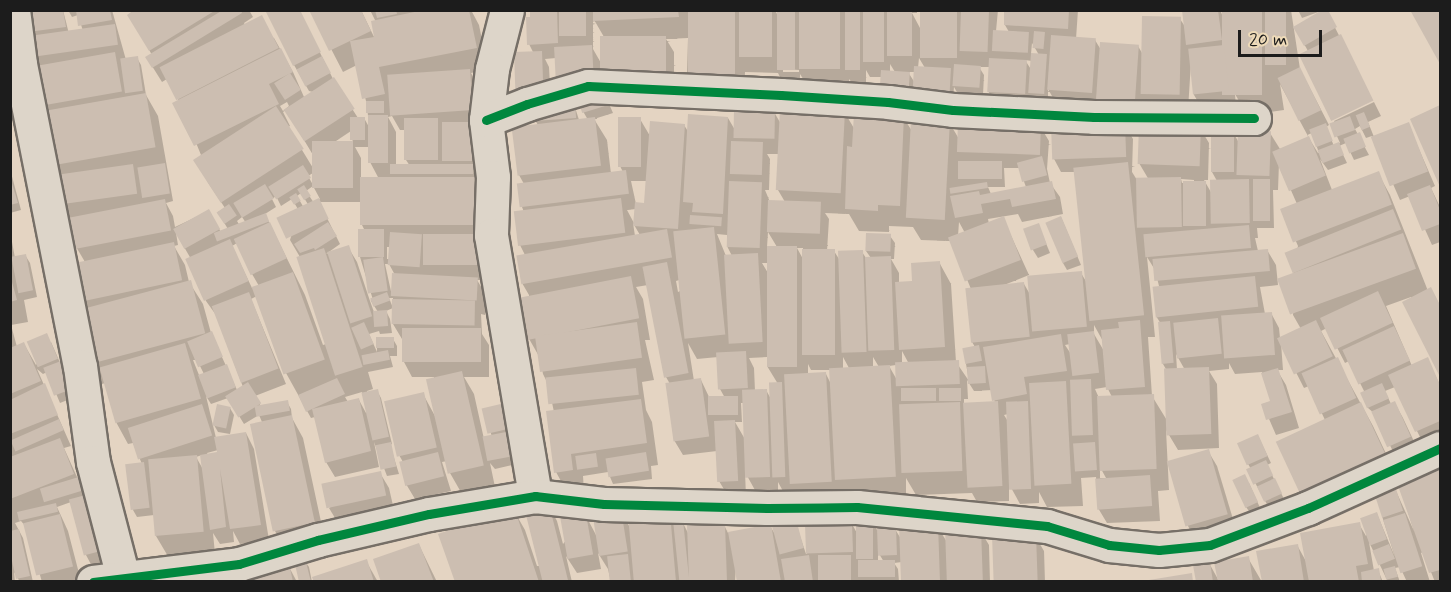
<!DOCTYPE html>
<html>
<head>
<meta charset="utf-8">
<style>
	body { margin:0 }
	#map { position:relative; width:1451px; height:592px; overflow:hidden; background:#e4d4c2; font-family:Mynerve,sans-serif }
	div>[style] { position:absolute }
	.shadow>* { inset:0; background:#0003 }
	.building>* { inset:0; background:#ccbeb1; transform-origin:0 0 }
	.roads { filter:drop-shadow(2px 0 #766f67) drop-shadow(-2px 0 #766f67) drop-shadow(0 2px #766f67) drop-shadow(0 -2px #766f67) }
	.minor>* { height:33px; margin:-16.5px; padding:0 16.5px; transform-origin:16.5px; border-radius:16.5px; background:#ddd5c9 }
	.cycleway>* { height:9px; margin:-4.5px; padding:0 4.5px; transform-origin:4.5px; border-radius:4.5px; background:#00873e }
	span { translate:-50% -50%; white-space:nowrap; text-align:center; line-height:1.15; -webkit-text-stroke:4.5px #eedab8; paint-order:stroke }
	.frame { position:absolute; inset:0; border:12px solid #1c1c1c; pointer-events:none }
	.scale { position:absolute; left:1238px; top:30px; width:84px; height:27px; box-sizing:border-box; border:3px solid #1c1c1c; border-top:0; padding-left:8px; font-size:18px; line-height:21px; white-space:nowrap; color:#1c1c1c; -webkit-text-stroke:4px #eedab8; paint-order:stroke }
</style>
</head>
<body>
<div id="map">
	<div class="shadow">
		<div style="clip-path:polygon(evenodd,31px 10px,63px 10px,69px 34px,83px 31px,78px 15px,72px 17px,68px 10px,112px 10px,126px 60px,137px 58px,141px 65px,146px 95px,158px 116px,173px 201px,166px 203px,173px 216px,175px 227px,209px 211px,222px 234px,229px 231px,218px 212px,225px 208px,207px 181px,201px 155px,179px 101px,167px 79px,162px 82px,147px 58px,152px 55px,129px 15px,133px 10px,249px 10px,253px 17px,244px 23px,245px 25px,274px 38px,293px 72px,304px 97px,313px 92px,309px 91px,294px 65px,299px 10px,333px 79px,358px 118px,364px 118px,369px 127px,367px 105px,357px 65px,343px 72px,311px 10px,361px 10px,375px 39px,376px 22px,370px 10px,471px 10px,479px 25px,488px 69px,471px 73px,478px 85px,487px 280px,477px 280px,486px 295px,485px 315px,481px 314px,482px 334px,489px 345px,489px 377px,464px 377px,474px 394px,484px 439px,492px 437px,484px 410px,504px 405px,520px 463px,495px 469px,490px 463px,495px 487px,462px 494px,450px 473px,447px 461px,442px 462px,451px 491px,415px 499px,406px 484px,401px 462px,403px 462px,399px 455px,423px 394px,435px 416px,434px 377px,412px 377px,404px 362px,402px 339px,393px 324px,393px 298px,389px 298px,393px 308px,386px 311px,390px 319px,392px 333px,380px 334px,379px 331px,369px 334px,377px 352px,377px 338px,393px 339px,397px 346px,397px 356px,390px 356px,393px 367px,368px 372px,373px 389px,367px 391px,367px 393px,377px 391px,381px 398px,392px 444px,390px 445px,399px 474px,387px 476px,374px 442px,379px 467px,335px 477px,326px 462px,315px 417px,311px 418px,286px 373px,257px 296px,251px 299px,286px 384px,255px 396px,262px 408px,287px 402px,291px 409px,292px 418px,303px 438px,326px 545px,287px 553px,275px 531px,262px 422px,259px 415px,244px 424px,228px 398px,211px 404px,206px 396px,216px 438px,246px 433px,254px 449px,269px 540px,240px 544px,233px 531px,234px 542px,220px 544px,213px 533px,215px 554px,169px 558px,156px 536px,154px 515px,137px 517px,133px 510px,142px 464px,133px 443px,128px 444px,116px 422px,105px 383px,102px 384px,89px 362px,76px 311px,85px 262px,75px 245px,71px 219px,66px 220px,47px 112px,42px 104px,34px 40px,30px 32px,31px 10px,287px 102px,289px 106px,283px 111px,280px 106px,287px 102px,31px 10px,286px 110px,313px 155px,313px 168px,288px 127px,290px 126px,283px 112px,286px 110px,31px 10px,392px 116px,400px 130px,406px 130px,406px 160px,410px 166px,396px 166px,396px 132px,388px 117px,392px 116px,31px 10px,351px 131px,353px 143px,333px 143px,351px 131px,31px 10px,355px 147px,369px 147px,370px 162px,379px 179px,361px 179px,361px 158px,355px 147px,31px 10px,313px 173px,313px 185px,308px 176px,313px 173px,31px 10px,313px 186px,320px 199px,314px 203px,306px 191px,313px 186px,31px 10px,301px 193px,309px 206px,304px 208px,297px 196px,301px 193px,31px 10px,276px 196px,281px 206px,292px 199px,299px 211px,290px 240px,300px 257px,326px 344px,323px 345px,305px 295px,265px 214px,276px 207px,272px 199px,276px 196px,31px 10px,319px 202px,362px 202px,362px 225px,365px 231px,360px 257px,373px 300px,370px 301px,357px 262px,348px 247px,326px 254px,340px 244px,319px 202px,31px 10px,242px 217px,246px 223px,240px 226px,237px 221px,242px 217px,31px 10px,176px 233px,191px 259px,206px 301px,216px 315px,243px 387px,237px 390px,211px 333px,203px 304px,189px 282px,185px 265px,174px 246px,178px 245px,176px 233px,31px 10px,237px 243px,252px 274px,259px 286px,252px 288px,232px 246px,237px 243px,31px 10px,387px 247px,391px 247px,390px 259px,387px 259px,387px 247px,31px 10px,385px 264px,389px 264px,395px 275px,392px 296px,385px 264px,31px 10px,370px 301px,371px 301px,378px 312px,374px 312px,370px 301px,31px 10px,193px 360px,197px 360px,204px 374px,199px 375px,193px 360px,31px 10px,362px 392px,367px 413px,366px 413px,359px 400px,348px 402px,345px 397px,362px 392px,31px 10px,218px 450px,219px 454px,208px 455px,207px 453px,218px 450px,31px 10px,202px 455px,204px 471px,196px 457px,202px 455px)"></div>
		<div style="clip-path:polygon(evenodd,538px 10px,775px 10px,778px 16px,778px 10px,917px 10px,917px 13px,912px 13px,920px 28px,922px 10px,998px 10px,996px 31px,1009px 32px,1005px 25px,1006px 10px,1078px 10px,1076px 39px,1095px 40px,1101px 50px,1138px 46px,1142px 53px,1180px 19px,1186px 28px,1183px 10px,1220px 10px,1224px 19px,1223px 10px,1291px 10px,1300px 69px,1329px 125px,1326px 127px,1334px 146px,1340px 143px,1332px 125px,1335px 123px,1334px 121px,1374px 102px,1381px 116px,1368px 122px,1374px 137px,1408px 124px,1435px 186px,1431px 188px,1440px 207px,1440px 242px,1432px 245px,1410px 196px,1400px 200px,1372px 136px,1366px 138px,1360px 126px,1355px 129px,1369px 155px,1354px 160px,1346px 143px,1339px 146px,1347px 163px,1328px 170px,1320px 159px,1332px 190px,1378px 173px,1390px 195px,1428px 291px,1431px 289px,1440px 306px,1440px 374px,1404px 303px,1412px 299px,1411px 297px,1386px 306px,1412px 366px,1427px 359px,1440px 385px,1440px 439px,1425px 447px,1395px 387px,1385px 391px,1391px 404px,1394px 402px,1403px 418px,1419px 452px,1398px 462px,1375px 414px,1368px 408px,1362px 394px,1365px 393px,1349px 361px,1345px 363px,1327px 328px,1321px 331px,1373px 426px,1398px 479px,1325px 420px,1309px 386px,1304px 388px,1281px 343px,1283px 370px,1277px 370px,1286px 385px,1299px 428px,1276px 435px,1263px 405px,1272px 402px,1262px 372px,1235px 374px,1229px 363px,1229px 369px,1209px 371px,1217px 384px,1219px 448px,1178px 450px,1166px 430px,1169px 490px,1158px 491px,1160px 521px,1107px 523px,1098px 508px,1096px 477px,1081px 478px,1083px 506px,1047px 507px,1039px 492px,1039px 503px,1020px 504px,1009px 484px,1009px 501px,977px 502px,972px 493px,916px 495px,906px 478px,906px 498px,848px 500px,842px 490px,843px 503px,784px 493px,778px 482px,778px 491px,756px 492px,745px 472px,746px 496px,728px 496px,719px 481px,717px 451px,683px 455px,674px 440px,670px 384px,666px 377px,648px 285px,636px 287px,643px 299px,650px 340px,645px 340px,654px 380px,642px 382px,646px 410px,652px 422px,658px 465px,651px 466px,652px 479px,613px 484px,608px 472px,583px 476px,584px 491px,568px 494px,556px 472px,554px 412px,548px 384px,543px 374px,540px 358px,528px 337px,529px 295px,522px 283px,525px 255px,520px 245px,524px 212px,522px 207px,524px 184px,519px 175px,513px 128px,538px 125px,535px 120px,533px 52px,529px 44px,532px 18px,538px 10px,593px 18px,604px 37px,601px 63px,593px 49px,593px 18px,538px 10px,688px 38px,687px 74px,699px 95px,744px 97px,745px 72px,778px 73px,784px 85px,800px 85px,800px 74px,810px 90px,849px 93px,849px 79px,853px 84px,866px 85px,866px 70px,870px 77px,883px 77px,887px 93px,912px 94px,913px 86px,919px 97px,953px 99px,954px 87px,958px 94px,983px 95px,984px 75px,979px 67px,990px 67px,988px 91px,997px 106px,1048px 102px,1048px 89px,1057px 105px,1142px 118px,1144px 99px,1149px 109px,1188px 110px,1191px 62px,1194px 95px,1203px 110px,1236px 106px,1235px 94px,1247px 115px,1284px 110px,1280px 84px,1309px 138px,1280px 149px,1270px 133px,1239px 143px,1233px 132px,1212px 172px,1217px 181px,1212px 194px,1204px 180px,1208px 180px,1209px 143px,1200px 128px,1139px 163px,1149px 180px,1137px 180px,1132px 172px,1133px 139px,1124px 124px,1053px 157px,1061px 172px,1075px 172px,1087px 283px,1081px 273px,1031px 296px,1024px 284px,1004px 285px,1029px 275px,1003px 218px,989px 224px,988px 219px,1018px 214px,1022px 222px,1063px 214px,1060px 197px,1050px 183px,1047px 169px,1049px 141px,1040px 126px,959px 139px,949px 122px,912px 131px,903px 117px,855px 130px,845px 113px,781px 124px,774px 112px,735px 130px,728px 118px,689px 133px,684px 125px,650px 136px,640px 119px,620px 166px,623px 172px,611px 174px,607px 140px,594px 119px,613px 113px,606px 97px,674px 92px,674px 52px,666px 39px,688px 38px,538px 10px,1032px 43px,1039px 55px,1031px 54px,1032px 43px,538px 10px,556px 58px,584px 113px,588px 120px,579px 120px,574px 104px,551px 105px,549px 67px,545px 59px,556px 58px,538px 10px,919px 58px,925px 68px,918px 68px,919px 58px,538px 10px,1025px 60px,1032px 61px,1032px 71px,1025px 60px,538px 10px,890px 64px,895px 72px,890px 72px,890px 64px,538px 10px,783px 69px,799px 70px,799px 72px,783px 72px,783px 69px,538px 10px,908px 72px,916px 72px,915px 83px,908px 72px,538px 10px,1312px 133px,1319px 153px,1318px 153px,1307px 135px,1312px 133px,538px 10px,767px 154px,779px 154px,778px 190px,785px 202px,770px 202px,765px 190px,769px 190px,770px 159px,767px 154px,538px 10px,1279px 163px,1297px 204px,1282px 209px,1298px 246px,1292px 269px,1295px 275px,1293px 315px,1301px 329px,1280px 338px,1279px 328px,1271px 313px,1265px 314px,1260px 287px,1278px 285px,1276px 265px,1267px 250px,1258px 251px,1255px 238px,1258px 238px,1257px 228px,1274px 228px,1273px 190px,1278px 190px,1279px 163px,538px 10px,1004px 168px,1019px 168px,1026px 187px,991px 194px,988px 187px,1005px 187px,1004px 168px,538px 10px,1181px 179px,1194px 180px,1194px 182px,1182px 183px,1181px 179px,538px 10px,631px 181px,647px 181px,645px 205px,636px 204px,631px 181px,538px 10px,636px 209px,635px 225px,627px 210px,636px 209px,538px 10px,825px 213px,849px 214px,859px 231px,889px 232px,889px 226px,913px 227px,921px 240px,951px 241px,971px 289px,972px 342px,975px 347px,966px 364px,969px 381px,956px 362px,951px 284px,939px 262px,914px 283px,899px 283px,899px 273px,891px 259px,894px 259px,895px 243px,890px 236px,866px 251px,871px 258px,866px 258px,862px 252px,839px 259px,834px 251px,827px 251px,829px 219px,825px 213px,538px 10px,959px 222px,965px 233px,958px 236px,959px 222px,538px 10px,633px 223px,640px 235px,635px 236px,633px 223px,538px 10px,768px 232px,777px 247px,767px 247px,768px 232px,538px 10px,717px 234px,727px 235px,727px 246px,732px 256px,726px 256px,717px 234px,538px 10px,797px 248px,803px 248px,803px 259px,797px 248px,538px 10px,1147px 257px,1155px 270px,1159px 286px,1156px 316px,1161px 324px,1163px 364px,1167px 371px,1168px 422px,1152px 396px,1148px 337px,1155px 337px,1147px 257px,538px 10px,762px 263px,768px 263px,768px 273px,762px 263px,538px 10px,679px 280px,680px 291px,678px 292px,676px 281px,679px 280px,538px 10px,1094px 325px,1104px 343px,1104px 351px,1094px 334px,1094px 325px,538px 10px,688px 343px,697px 359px,718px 357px,720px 389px,725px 398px,710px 399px,701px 380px,694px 381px,688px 343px,538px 10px,1070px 344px,1071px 354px,1065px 345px,1070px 344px,538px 10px,902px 351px,909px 364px,902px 364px,902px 351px,538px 10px,1176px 354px,1185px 370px,1177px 370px,1176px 354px,538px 10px,767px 357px,767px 366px,778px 384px,772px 401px,766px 390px,755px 391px,754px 368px,749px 358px,767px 357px,538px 10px,843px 357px,849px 368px,843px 368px,843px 357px,538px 10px,873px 357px,879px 367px,873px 367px,873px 357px,538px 10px,808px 364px,811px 370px,831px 370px,831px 384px,826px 374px,808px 374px,808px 364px,538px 10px,896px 365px,897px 380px,889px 366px,896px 365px,538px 10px,967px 380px,974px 391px,992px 390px,995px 403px,964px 404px,964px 399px,968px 399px,967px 380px,538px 10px,1107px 387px,1112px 397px,1099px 398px,1095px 389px,1107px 387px,538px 10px,741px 403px,744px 403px,746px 441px,735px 422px,742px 422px,741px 403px,538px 10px,1008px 414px,1009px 423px,1004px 415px,1008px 414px,538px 10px,1100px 467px,1106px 478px,1100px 478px,1100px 467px)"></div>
		<div style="clip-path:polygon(1298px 10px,1321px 10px,1321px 11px,1302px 18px)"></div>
		<div style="clip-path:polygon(1326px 10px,1372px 100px,1332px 118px,1308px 51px,1295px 28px)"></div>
		<div style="clip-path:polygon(1411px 10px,1440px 10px,1440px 61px)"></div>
		<div style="clip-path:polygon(1440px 107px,1440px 183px,1412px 120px)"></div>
		<div style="clip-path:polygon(10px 169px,21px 210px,10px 213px)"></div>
		<div style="clip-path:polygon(1061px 217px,1081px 265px,1067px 270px,1063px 263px)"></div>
		<div style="clip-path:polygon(1038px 224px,1050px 253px,1038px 258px,1033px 250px)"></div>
		<div style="clip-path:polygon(10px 231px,15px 258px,25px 255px,30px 263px,37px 297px,24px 300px,28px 322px,11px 325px,17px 347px,24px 344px,36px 365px,51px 342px,75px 397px,60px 403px,47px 372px,43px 374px,37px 369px,71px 446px,64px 448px,116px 564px,94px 570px,86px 555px,71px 502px,57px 507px,68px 531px,81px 581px,42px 582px,26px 527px,21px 521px,15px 523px,23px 538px,33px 582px,20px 582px,14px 572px,15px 582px,10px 582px)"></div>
		<div style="clip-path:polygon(230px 408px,234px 415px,230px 434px,218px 432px,214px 425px)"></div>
		<div style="clip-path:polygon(1258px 436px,1271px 463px,1267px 465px,1285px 501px,1269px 508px,1248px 470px,1251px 469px,1248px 464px)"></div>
		<div style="clip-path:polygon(1208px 451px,1217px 466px,1236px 529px,1196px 541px,1188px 526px,1169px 463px)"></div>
		<div style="clip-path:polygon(1440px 470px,1440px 582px,1435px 582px,1423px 552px,1421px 553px,1430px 582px,1407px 582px,1400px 567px,1395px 568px,1400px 582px,1388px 582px,1369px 542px,1374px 571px,1378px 570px,1383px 582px,1263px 582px,1297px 545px,1307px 563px,1359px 524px,1366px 536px,1377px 514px,1395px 557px,1382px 516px,1396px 491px,1414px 531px,1399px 484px)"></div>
		<div style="clip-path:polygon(380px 473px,389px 488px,394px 510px,338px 523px,329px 508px)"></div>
		<div style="clip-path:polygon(1249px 483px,1261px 510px,1251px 514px,1246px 507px)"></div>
		<div style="clip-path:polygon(evenodd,549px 506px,557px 521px,563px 544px,586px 516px,596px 535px,620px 511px,631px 529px,630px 518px,682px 521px,688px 533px,724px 525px,728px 533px,770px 526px,775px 534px,795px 521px,806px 554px,852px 524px,858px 535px,873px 522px,877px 530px,895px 529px,901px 539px,937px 526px,947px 542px,980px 530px,989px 545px,990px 582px,903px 582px,902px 562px,894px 563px,898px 569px,899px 582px,739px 582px,736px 564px,735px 582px,611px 582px,608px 569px,598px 553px,601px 569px,577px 573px,566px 556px,572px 582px,457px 582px,513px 509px,525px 530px,537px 566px,540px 566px,549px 506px,878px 552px,884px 562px,878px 563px,878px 552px)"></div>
		<div style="clip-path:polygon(1035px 536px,1044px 551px,1045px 582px,995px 582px)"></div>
		<div style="clip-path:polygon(419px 545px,437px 582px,382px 582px)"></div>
		<div style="clip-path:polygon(1248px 558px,1262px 582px,1197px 582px,1209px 563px,1219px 581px)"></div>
		<div style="clip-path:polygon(304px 560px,309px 567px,312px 582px,300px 582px)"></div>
		<div style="clip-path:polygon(366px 561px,378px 582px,315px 582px)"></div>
		<div style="clip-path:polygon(288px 565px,297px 582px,251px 582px)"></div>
	</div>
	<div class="building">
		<div style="clip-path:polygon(63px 10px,66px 27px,28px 32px,25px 12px)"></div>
		<div style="clip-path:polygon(76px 10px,110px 10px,112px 20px,78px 26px)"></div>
		<div style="clip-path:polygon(134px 10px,216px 10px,149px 51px,127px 15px)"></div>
		<div style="clip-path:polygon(223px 10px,241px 10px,242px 13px,152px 68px,145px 57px)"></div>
		<div style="clip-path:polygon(265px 10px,300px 10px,321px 52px,293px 66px)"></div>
		<div style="clip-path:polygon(309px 10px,361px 10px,371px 31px,329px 51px)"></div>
		<div style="clip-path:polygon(375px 10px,396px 10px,397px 14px,377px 18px)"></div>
		<div style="clip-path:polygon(424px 10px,469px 10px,477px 48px,379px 67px,385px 94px,362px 99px,350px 41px,374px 37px,371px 21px)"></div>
		<div style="clip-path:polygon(530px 10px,557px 10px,558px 43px,527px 45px,526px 17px,530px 17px)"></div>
		<div style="left:559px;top:10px;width:27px;height:26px"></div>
		<div style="clip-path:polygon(593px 10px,678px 10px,679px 17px,593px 21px)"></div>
		<div style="left:688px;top:10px;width:47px;height:64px"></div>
		<div style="left:739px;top:10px;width:33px;height:47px"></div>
		<div style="left:777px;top:10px;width:18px;height:60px"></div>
		<div style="left:799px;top:10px;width:41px;height:59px"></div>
		<div style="left:845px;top:10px;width:15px;height:60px"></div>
		<div style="left:863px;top:10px;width:21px;height:52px"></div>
		<div style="left:887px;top:10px;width:25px;height:46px"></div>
		<div style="left:920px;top:10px;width:37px;height:48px"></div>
		<div style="left:961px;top:10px;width:28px;height:41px;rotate:2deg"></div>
		<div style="clip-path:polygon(1004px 10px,1069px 10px,1068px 29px,1004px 25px)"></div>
		<div style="clip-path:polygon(1182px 10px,1218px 10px,1222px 40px,1186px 45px)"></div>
		<div style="left:1222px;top:10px;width:40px;height:85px"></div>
		<div style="left:1265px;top:10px;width:21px;height:55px"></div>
		<div style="clip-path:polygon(1322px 10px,1328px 10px,1337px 27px,1304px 46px,1293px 27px)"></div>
		<div style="clip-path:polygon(1410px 10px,1440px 10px,1440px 64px)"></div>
		<div style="left:262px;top:15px;width:37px;height:115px;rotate:63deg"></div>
		<div style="left:1142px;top:16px;width:39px;height:78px;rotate:1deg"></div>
		<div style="left:115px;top:24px;width:21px;height:85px;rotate:82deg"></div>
		<div style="left:993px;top:30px;width:36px;height:21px;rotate:3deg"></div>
		<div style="left:1034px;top:31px;width:11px;height:17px;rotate:5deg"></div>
		<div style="left:1341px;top:34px;width:74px;height:47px;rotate:64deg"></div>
		<div style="left:1051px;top:35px;width:45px;height:55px;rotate:4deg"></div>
		<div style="left:600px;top:36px;width:66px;height:42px"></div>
		<div style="left:1100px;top:42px;width:39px;height:59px;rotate:4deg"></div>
		<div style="left:592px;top:45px;width:35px;height:38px;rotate:87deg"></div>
		<div style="left:1224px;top:45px;width:46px;height:36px;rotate:84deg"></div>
		<div style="clip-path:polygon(281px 48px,293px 72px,269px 84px,279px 104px,194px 146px,172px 103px)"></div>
		<div style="left:542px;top:51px;width:46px;height:28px;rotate:88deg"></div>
		<div style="left:115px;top:52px;width:40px;height:82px;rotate:80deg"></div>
		<div style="left:1031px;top:53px;width:16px;height:40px;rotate:4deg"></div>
		<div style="left:138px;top:56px;width:35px;height:18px;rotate:82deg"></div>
		<div style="left:322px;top:56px;width:19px;height:29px;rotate:62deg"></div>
		<div style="left:989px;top:58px;width:38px;height:34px;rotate:3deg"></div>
		<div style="left:954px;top:64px;width:27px;height:22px;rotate:4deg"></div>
		<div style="left:914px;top:66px;width:37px;height:24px;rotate:3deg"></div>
		<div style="left:1300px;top:67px;width:48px;height:25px;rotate:64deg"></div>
		<div style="left:470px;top:69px;width:41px;height:83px;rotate:86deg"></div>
		<div style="left:881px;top:70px;width:29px;height:16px;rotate:4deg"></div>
		<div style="left:290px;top:73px;width:20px;height:19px;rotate:57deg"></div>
		<div style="left:334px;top:77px;width:38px;height:60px;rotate:57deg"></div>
		<div style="left:146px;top:93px;width:55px;height:108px;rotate:80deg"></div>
		<div style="left:607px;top:95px;width:10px;height:29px;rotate:73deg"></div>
		<div style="left:366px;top:101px;width:18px;height:12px"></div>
		<div style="left:575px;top:102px;width:16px;height:42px;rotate:86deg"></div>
		<div style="clip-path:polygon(1440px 105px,1440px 187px,1410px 119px)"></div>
		<div style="left:276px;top:106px;width:51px;height:99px;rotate:57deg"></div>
		<div style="left:734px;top:109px;width:41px;height:29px;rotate:1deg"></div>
		<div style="left:780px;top:109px;width:65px;height:81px;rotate:3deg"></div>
		<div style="left:1364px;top:112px;width:16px;height:9px;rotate:68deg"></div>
		<div style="clip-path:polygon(854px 113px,904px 115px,900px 206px,878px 205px,878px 211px,845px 209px,847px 146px,852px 147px)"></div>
		<div style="clip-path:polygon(688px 114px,728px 117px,723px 214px,692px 212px,693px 203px,683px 202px)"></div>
		<div style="left:368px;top:115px;width:20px;height:48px"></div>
		<div style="left:1350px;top:116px;width:15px;height:22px;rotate:70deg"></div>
		<div style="left:350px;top:117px;width:15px;height:23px"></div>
		<div style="left:595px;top:117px;width:49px;height:84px;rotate:83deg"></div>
		<div style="left:618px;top:117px;width:23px;height:50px"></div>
		<div style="left:404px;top:118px;width:34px;height:42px"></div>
		<div style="left:911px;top:119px;width:39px;height:99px;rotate:3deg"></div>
		<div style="clip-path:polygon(650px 121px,685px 124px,678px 229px,633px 226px,635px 202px,644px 203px)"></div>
		<div style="left:442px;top:122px;width:30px;height:39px"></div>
		<div style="left:958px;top:122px;width:83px;height:30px;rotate:2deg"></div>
		<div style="left:1409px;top:122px;width:53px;height:41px;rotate:69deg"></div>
		<div style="left:1125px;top:123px;width:34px;height:74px;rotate:88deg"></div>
		<div style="left:1326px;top:123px;width:19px;height:18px;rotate:69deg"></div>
		<div style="left:1139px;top:125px;width:62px;height:39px;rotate:2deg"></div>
		<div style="left:1211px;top:130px;width:23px;height:42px"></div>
		<div style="left:1238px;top:130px;width:33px;height:45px;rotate:2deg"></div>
		<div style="left:1360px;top:132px;width:16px;height:18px;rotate:68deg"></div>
		<div style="left:1309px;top:136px;width:43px;height:40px;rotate:67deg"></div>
		<div style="left:312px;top:141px;width:41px;height:47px"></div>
		<div style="left:731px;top:141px;width:32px;height:33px;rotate:2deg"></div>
		<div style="left:1339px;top:142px;width:14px;height:23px;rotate:69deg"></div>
		<div style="left:1042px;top:156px;width:20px;height:26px;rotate:75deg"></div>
		<div style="left:958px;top:161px;width:44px;height:18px"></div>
		<div style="left:1128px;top:162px;width:154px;height:55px;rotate:84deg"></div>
		<div style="left:165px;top:163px;width:31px;height:28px;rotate:81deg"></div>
		<div style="left:133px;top:164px;width:30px;height:82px;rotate:82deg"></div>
		<div style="left:473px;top:164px;width:10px;height:83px;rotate:90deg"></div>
		<div style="left:303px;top:165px;width:15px;height:41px;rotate:58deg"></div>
		<div style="left:626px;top:170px;width:24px;height:110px;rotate:83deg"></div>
		<div style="left:1379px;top:171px;width:36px;height:106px;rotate:69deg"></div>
		<div style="clip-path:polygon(10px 177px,18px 203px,10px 205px)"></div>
		<div style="left:479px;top:177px;width:48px;height:119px;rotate:90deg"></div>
		<div style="left:1181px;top:177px;width:50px;height:45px;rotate:89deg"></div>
		<div style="left:1249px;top:179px;width:44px;height:39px;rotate:89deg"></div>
		<div style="left:1253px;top:179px;width:17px;height:42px"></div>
		<div style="left:729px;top:181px;width:33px;height:66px;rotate:2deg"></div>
		<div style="clip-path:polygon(1052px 181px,1056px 199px,1012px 207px,1010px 199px,981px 204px,983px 213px,955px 218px,950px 196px,979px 191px,980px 195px)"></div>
		<div style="left:1183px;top:181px;width:23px;height:45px"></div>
		<div style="left:987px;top:182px;width:6px;height:38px;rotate:81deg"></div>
		<div style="left:265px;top:184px;width:17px;height:37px;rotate:59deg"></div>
		<div style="left:304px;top:185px;width:13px;height:8px;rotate:58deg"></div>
		<div style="clip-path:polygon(1430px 185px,1440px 210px,1440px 224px,1422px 231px,1407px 194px)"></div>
		<div style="left:296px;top:193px;width:9px;height:8px;rotate:58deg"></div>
		<div style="left:319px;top:198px;width:23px;height:47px;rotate:65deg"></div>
		<div style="left:621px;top:198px;width:35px;height:108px;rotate:83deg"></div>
		<div style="left:165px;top:199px;width:32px;height:98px;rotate:79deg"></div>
		<div style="left:768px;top:200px;width:53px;height:32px;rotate:2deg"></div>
		<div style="left:229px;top:204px;width:14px;height:15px;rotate:56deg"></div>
		<div style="left:209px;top:209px;width:23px;height:41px;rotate:61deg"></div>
		<div style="left:1393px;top:209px;width:22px;height:117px;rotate:68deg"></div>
		<div style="left:266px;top:213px;width:9px;height:56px;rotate:69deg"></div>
		<div style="left:690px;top:215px;width:32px;height:9px;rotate:4deg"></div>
		<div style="left:1004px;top:216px;width:47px;height:60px;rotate:69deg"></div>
		<div style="left:1061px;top:216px;width:44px;height:17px;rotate:67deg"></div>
		<div style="left:270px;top:222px;width:40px;height:40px;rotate:65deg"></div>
		<div style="clip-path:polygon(328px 222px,337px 236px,315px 250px,314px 248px,300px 253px,294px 244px)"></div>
		<div style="left:1039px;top:223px;width:23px;height:17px;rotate:70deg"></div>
		<div style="left:1249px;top:225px;width:23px;height:106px;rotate:85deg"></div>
		<div style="left:714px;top:227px;width:108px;height:41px;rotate:84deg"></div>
		<div style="left:384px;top:229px;width:28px;height:26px;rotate:90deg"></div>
		<div style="left:667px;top:229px;width:29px;height:153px;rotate:80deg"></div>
		<div style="left:390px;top:232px;width:32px;height:33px;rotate:4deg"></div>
		<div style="left:866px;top:233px;width:25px;height:18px;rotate:2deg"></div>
		<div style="left:1403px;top:233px;width:38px;height:134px;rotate:70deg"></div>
		<div style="left:423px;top:234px;width:56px;height:31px"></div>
		<div style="left:230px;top:239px;width:46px;height:49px;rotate:66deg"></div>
		<div style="left:174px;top:242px;width:39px;height:111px;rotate:78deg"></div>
		<div style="left:349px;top:245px;width:75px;height:23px;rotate:72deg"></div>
		<div style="left:767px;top:246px;width:30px;height:121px"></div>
		<div style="left:324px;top:248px;width:125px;height:29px;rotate:72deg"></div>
		<div style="left:802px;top:249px;width:33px;height:106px"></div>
		<div style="left:1268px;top:249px;width:22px;height:116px;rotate:85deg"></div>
		<div style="left:863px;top:250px;width:102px;height:25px;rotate:88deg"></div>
		<div style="left:758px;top:253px;width:89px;height:34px;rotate:87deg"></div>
		<div style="left:26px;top:254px;width:37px;height:15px;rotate:79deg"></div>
		<div style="left:891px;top:256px;width:94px;height:26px;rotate:88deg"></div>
		<div style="left:383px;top:257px;width:34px;height:20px;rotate:82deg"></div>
		<div style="clip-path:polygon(940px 261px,945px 347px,899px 350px,895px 282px,912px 281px,911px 263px)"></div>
		<div style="left:667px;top:262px;width:113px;height:25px;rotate:79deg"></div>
		<div style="left:1082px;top:271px;width:56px;height:55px;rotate:85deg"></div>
		<div style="left:293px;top:272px;width:93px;height:44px;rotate:70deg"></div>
		<div style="left:392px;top:273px;width:86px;height:23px;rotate:3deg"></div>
		<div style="clip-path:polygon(10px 275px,17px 300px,10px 302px)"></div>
		<div style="left:631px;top:276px;width:43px;height:114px;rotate:79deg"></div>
		<div style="left:1255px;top:276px;width:31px;height:103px;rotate:84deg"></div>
		<div style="left:191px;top:280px;width:55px;height:121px;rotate:75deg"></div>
		<div style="left:1024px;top:282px;width:55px;height:59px;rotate:84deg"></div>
		<div style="clip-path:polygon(1431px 287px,1440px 305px,1440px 377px,1402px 302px)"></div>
		<div style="left:1378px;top:291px;width:35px;height:64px;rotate:65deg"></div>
		<div style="left:249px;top:292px;width:82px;height:40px;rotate:69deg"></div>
		<div style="left:387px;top:292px;width:9px;height:18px;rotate:69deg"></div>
		<div style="left:392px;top:299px;width:83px;height:25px;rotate:1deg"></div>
		<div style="left:387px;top:310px;width:16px;height:14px;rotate:86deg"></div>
		<div style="left:1272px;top:312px;width:43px;height:51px;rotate:86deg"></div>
		<div style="left:1218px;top:318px;width:36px;height:45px;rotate:84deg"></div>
		<div style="clip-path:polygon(1140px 320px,1145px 387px,1106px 390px,1101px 330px,1119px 328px,1118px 322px)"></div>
		<div style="left:1316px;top:320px;width:40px;height:43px;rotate:65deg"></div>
		<div style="left:1170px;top:321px;width:42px;height:12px;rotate:85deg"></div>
		<div style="left:364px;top:322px;width:24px;height:14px;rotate:66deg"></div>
		<div style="left:637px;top:322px;width:36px;height:103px;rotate:82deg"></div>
		<div style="left:1394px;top:326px;width:38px;height:57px;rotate:65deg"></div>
		<div style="left:402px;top:328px;width:79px;height:34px"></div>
		<div style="left:212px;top:331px;width:28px;height:27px;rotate:67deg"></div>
		<div style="left:1094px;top:331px;width:42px;height:27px;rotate:83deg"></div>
		<div style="left:47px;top:333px;width:28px;height:22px;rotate:67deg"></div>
		<div style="clip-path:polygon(1061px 334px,1067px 371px,1024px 377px,1027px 394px,992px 401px,983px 347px)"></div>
		<div style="left:376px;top:337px;width:18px;height:11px"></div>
		<div style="clip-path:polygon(24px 342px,41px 381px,10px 394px,10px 348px)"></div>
		<div style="left:185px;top:343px;width:58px;height:89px;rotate:74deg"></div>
		<div style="left:979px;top:345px;width:16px;height:17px;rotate:79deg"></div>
		<div style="left:388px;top:350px;width:10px;height:27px;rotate:79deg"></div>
		<div style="left:746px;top:351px;width:37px;height:30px;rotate:87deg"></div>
		<div style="left:1338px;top:357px;width:45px;height:40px;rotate:66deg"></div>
		<div style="clip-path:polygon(1428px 357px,1440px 385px,1440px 421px,1415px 432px,1388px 375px)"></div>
		<div style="left:959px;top:360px;width:24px;height:64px;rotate:88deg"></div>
		<div style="left:61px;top:361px;width:30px;height:19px;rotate:69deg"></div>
		<div style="left:227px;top:364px;width:25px;height:31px;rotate:69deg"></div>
		<div style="left:890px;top:365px;width:112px;height:61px;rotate:87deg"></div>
		<div style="left:985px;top:366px;width:17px;height:18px;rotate:87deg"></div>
		<div style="left:1209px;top:367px;width:67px;height:45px;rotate:88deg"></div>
		<div style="left:636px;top:368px;width:27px;height:91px;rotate:84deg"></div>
		<div style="clip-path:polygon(1278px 368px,1292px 412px,1266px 420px,1261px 404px,1270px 401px,1261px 373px)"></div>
		<div style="left:462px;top:371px;width:97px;height:37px;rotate:77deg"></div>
		<div style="left:826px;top:372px;width:110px;height:42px;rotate:87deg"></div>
		<div style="clip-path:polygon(337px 378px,345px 394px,312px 409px,359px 398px,371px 451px,325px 463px,312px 409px,306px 412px,298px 395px)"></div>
		<div style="left:701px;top:378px;width:59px;height:36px;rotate:82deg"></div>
		<div style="left:1091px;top:379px;width:56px;height:21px;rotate:88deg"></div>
		<div style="left:1066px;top:381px;width:103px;height:37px;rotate:87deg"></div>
		<div style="left:248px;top:382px;width:25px;height:27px;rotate:58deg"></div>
		<div style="left:782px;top:382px;width:95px;height:13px;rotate:88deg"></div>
		<div style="clip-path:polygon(45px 383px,58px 415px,10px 434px,10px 400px)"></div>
		<div style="left:1382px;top:383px;width:17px;height:24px;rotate:66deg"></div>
		<div style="left:936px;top:388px;width:13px;height:35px;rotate:90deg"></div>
		<div style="left:961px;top:388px;width:13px;height:22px;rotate:90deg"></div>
		<div style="left:378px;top:389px;width:49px;height:17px;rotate:77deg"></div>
		<div style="left:767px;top:389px;width:88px;height:25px;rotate:88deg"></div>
		<div style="left:424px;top:392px;width:57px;height:41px;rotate:77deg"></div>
		<div style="left:1154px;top:394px;width:75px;height:57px;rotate:88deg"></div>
		<div style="left:738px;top:396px;width:19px;height:30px;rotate:90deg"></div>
		<div style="clip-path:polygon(641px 399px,647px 443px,571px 454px,573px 470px,554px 473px,546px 411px)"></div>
		<div style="left:288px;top:400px;width:11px;height:34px;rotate:80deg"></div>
		<div style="left:998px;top:401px;width:85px;height:35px;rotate:87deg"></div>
		<div style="left:1028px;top:401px;width:88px;height:22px;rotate:88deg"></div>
		<div style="left:1395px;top:401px;width:39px;height:26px;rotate:66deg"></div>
		<div style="left:960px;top:402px;width:69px;height:61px;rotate:88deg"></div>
		<div style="left:1361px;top:402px;width:61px;height:94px;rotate:65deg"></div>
		<div style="left:505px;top:403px;width:26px;height:24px;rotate:77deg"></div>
		<div style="left:202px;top:404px;width:33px;height:78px;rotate:72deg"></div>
		<div style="left:217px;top:404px;width:14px;height:22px;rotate:12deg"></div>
		<div style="left:292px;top:415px;width:110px;height:43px;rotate:78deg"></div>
		<div style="left:59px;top:419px;width:12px;height:53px;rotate:66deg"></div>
		<div style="left:735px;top:420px;width:61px;height:21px;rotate:87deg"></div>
		<div style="left:511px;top:431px;width:25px;height:29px;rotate:79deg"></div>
		<div style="clip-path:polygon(246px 432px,261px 525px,230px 529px,220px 469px,226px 527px,210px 530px,200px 455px,217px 452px,214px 437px)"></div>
		<div style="left:1258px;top:434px;width:24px;height:23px;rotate:66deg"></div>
		<div style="clip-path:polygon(60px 438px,74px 474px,10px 499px,10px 457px)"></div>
		<div style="left:391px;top:442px;width:25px;height:16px;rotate:78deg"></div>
		<div style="left:1095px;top:442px;width:28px;height:22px;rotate:86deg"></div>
		<div style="left:1209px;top:449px;width:68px;height:44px;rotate:74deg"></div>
		<div style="left:438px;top:452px;width:25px;height:40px;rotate:76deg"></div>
		<div style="left:646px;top:452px;width:19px;height:41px;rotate:81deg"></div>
		<div style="left:596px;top:453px;width:14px;height:21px;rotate:82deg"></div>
		<div style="left:197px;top:455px;width:77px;height:49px;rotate:85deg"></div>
		<div style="left:1266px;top:460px;width:17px;height:22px;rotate:65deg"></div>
		<div style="left:144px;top:462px;width:46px;height:19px;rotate:83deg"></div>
		<div style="clip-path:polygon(1440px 468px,1440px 570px,1429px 573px,1397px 483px)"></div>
		<div style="left:381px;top:471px;width:25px;height:61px;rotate:78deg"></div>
		<div style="left:1245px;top:474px;width:31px;height:14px;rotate:65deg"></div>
		<div style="left:1150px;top:475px;width:31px;height:55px;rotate:86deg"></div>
		<div style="left:82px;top:476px;width:14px;height:44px;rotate:73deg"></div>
		<div style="left:1275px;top:478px;width:17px;height:20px;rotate:65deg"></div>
		<div style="left:1396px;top:489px;width:23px;height:22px;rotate:72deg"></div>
		<div style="left:93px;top:493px;width:58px;height:25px;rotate:75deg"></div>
		<div style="left:56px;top:503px;width:9px;height:40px;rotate:77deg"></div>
		<div style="left:549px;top:504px;width:80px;height:25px;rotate:76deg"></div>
		<div style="clip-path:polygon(514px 507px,539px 582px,455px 582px,438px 534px)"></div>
		<div style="left:621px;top:509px;width:43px;height:29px;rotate:81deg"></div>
		<div style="left:1377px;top:512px;width:29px;height:18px;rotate:70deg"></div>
		<div style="left:670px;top:513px;width:69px;height:42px;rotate:85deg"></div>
		<div style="left:1405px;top:513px;width:56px;height:23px;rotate:72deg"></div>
		<div style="left:60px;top:514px;width:54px;height:38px;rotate:76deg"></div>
		<div style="left:586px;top:514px;width:41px;height:26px;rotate:80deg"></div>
		<div style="left:796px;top:519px;width:30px;height:25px;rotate:75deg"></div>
		<div style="left:683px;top:520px;width:62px;height:10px;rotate:84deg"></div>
		<div style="left:856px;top:521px;width:17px;height:38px"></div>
		<div style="clip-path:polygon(1360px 522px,1368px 564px,1356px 566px,1359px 582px,1309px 582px,1300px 533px)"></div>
		<div style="left:852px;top:523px;width:29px;height:47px;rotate:88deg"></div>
		<div style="left:725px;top:524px;width:58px;height:38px;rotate:88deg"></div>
		<div style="clip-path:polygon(771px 524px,781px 582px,737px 582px,728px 532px)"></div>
		<div style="left:938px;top:524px;width:58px;height:39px;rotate:88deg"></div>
		<div style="left:896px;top:527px;width:28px;height:19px;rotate:88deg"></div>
		<div style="left:981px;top:528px;width:53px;height:36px;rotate:88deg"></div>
		<div style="clip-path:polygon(19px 529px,30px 576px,16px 579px,10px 552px,10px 531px)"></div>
		<div style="left:1036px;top:534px;width:48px;height:44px;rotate:88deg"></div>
		<div style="clip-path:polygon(419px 543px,434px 582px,381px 582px,373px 559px)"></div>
		<div style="clip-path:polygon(1298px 544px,1304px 582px,1262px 582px,1256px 551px)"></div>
		<div style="left:1389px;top:544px;width:16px;height:18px;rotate:68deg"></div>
		<div style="left:628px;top:554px;width:28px;height:21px;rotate:84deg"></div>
		<div style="clip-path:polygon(809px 555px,813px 582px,785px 582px,781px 559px)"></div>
		<div style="left:851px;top:555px;width:27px;height:33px;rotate:90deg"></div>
		<div style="clip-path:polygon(1249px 556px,1253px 582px,1218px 582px,1214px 562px)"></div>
		<div style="clip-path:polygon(305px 558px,311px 582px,299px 582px,294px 560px)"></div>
		<div style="clip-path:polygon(367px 559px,374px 582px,314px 582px,312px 577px)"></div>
		<div style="left:895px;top:560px;width:17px;height:37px;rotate:90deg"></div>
		<div style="clip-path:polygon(1210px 562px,1213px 582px,1196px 582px,1193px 565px)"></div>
		<div style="clip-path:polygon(289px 563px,293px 582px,249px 582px,247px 572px)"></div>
		<div style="left:1395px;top:566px;width:11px;height:12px;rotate:75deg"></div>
		<div style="clip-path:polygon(1379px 568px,1381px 581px,1362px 582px,1361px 572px)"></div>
		<div style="clip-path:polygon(1192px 573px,1193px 582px,1149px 582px,1149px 580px)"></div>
	</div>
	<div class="roads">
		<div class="minor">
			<div style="left:13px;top:10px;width:54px;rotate:82.6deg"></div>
			<div style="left:20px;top:64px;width:308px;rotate:78.8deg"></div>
			<div style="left:80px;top:366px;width:97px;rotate:82.3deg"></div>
			<div style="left:93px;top:462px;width:119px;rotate:75.4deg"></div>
			<div style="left:507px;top:10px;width:61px;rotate:104.3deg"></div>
			<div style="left:492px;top:69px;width:51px;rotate:96.7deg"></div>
			<div style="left:486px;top:120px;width:57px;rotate:83deg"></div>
			<div style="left:493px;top:177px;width:58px;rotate:92deg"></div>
			<div style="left:491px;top:235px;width:265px;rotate:80.4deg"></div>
			<div style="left:486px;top:120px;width:44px;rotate:-21.3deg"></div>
			<div style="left:527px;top:104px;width:64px;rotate:-16.4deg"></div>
			<div style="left:588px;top:86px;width:193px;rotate:2.7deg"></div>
			<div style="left:781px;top:95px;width:107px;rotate:3.7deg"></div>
			<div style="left:888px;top:102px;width:65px;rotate:7deg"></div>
			<div style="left:953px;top:110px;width:141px;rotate:2.8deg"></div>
			<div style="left:1094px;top:117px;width:160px;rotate:0.4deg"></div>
			<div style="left:93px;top:582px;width:147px;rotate:-7deg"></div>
			<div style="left:239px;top:564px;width:83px;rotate:-16.9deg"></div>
			<div style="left:318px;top:540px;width:114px;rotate:-13.2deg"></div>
			<div style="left:429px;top:514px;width:108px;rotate:-9.6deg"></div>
			<div style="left:535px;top:496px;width:69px;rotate:6.6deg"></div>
			<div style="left:604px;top:504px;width:163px;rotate:1.4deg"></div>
			<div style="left:767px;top:508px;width:90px;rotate:-0.6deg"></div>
			<div style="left:857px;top:507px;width:191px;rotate:5.7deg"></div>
			<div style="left:1047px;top:526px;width:65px;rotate:17deg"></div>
			<div style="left:1109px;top:545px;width:50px;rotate:5.7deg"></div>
			<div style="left:1159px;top:550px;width:51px;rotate:-5.6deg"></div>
			<div style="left:1210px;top:545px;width:105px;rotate:-20.7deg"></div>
			<div style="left:1308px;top:508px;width:145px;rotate:-24.4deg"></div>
		</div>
	</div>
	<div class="cycleway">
		<div style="left:486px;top:120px;width:44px;rotate:-21.3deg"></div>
		<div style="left:527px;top:104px;width:64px;rotate:-16.4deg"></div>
		<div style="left:588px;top:86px;width:193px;rotate:2.7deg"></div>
		<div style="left:781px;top:95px;width:107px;rotate:3.7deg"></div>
		<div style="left:888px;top:102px;width:65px;rotate:7deg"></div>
		<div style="left:953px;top:110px;width:141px;rotate:2.8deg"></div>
		<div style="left:1094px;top:117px;width:160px;rotate:0.4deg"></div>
		<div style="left:93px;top:582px;width:147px;rotate:-7deg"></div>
		<div style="left:239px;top:564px;width:83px;rotate:-16.9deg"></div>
		<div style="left:318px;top:540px;width:114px;rotate:-13.2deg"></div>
		<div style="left:429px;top:514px;width:108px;rotate:-9.6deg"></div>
		<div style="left:535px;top:496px;width:69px;rotate:6.6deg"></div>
		<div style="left:604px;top:504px;width:163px;rotate:1.4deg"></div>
		<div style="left:767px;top:508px;width:90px;rotate:-0.6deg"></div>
		<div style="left:857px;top:507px;width:191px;rotate:5.7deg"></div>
		<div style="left:1047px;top:526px;width:65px;rotate:17deg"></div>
		<div style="left:1109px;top:545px;width:50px;rotate:5.7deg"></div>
		<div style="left:1159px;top:550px;width:51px;rotate:-5.6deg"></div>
		<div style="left:1210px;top:545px;width:105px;rotate:-20.7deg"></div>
		<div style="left:1308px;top:508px;width:145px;rotate:-24.4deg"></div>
	</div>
	<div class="frame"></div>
	<div class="scale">20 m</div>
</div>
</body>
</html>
